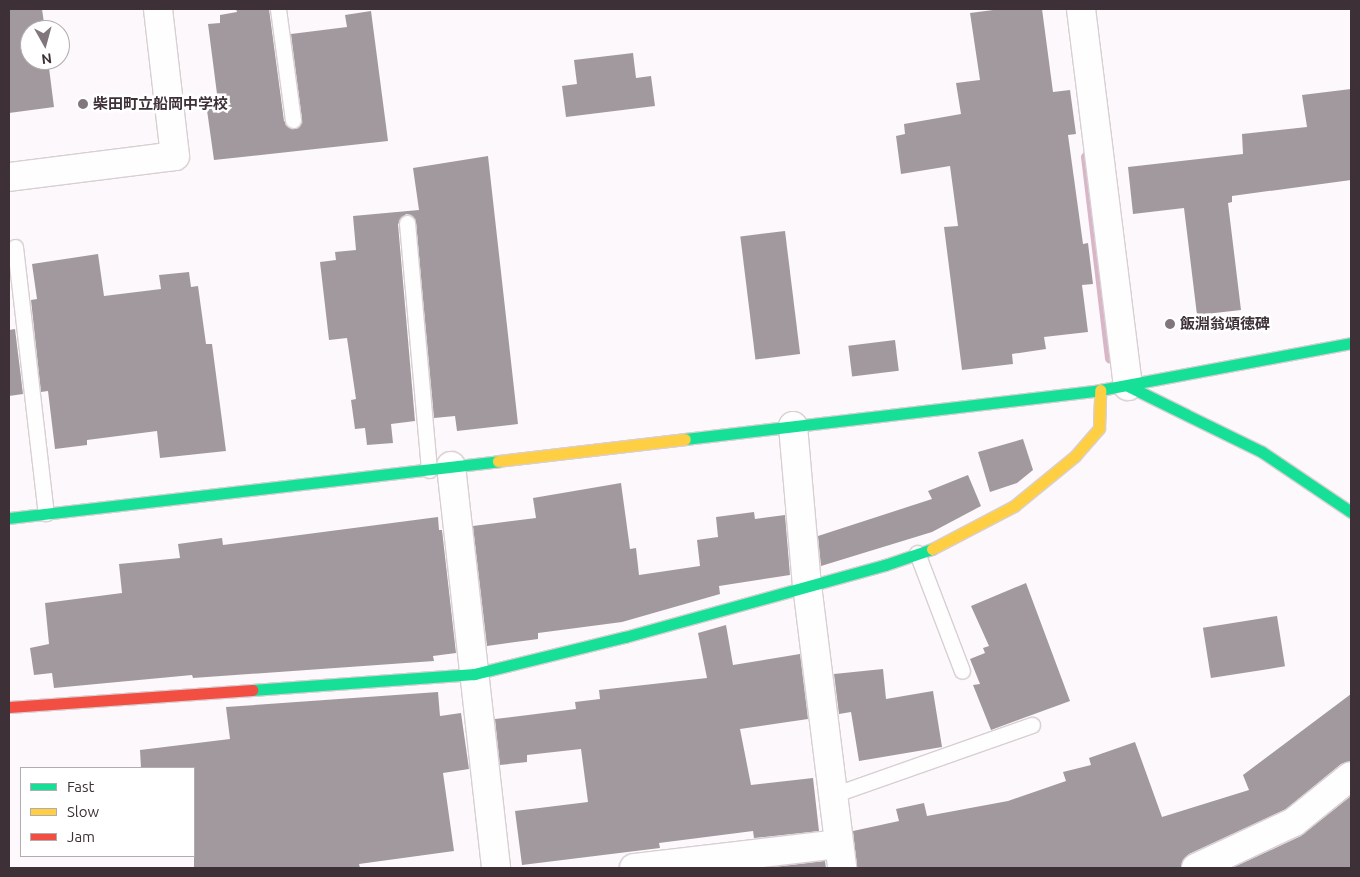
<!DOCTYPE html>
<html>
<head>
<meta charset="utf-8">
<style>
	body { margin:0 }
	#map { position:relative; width:1360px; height:877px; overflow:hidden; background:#fdf8fb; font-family:Ubuntu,"Noto Sans JP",sans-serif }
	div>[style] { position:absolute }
	.stream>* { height:10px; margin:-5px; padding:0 5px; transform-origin:5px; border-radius:5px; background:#d8b6c7 }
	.building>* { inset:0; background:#a2999e; transform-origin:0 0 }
	.roads { filter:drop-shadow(1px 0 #d8cfd3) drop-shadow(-1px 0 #d8cfd3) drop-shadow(0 1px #d8cfd3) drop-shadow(0 -1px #d8cfd3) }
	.lane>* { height:15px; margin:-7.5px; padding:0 7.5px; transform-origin:7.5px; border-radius:7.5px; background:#fffefe }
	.street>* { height:28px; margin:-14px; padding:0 14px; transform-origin:14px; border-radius:14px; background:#fffefe }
	.fast>* { height:11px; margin:-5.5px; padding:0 5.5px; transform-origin:5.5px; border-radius:5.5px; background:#16e098 }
	.slow>* { height:11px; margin:-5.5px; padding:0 5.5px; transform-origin:5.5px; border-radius:5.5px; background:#ffcf43 }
	.jam>* { height:11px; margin:-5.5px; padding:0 5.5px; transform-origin:5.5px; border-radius:5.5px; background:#f24e42 }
	.dots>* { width:14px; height:14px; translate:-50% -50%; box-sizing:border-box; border:2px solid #fff; border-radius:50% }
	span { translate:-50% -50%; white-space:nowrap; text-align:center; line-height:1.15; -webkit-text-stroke:5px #fff; paint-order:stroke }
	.poi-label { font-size:15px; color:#3d3036; font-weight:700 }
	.left { translate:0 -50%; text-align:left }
	.frame { position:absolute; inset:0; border:10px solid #3d3036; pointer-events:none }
	.legend { position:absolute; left:20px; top:767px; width:175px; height:90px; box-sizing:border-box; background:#fff; border:1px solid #b1acaf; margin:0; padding:6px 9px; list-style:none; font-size:15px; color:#3d3036 }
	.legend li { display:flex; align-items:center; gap:10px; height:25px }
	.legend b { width:25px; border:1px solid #b1acaf }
	.north { position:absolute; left:20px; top:20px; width:50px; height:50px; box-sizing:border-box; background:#fff; border:1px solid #b1acaf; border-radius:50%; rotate:173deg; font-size:14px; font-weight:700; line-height:20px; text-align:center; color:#3d3036 }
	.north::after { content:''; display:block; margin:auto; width:18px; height:22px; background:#80767b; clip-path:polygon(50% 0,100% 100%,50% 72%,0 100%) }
</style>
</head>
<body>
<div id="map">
	<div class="stream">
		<div style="left:1086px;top:157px;width:203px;rotate:83.2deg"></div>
	</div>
	<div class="building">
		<div style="clip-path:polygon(9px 9px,42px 9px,45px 30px,30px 30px,30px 60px,48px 60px,54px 107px,9px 113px)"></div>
		<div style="clip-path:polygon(236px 9px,269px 9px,284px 121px,294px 129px,299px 127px,302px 119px,291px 34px,347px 27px,345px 15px,371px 11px,388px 141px,214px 160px,205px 96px,217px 94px,208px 24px,220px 23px,220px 15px,237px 12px)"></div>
		<div style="clip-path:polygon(1001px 9px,1042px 9px,1053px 92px,1070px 90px,1076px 134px,1068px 135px,1083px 244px,1088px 243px,1093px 284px,1082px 285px,1088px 332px,1044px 337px,1046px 349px,1012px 354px,1013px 364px,962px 370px,944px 227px,958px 226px,950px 166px,901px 174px,896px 136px,905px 134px,904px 124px,961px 114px,956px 83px,980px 80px,970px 13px)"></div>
		<div style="clip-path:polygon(633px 53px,636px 78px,651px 76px,655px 106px,566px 117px,562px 86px,577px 84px,574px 60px)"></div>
		<div style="clip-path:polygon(1351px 89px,1351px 180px,1232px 196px,1232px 202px,1228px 203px,1241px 310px,1197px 315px,1184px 208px,1133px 214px,1128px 167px,1243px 154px,1242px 134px,1307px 127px,1302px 95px)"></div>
		<div style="clip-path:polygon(488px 156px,518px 424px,457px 431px,455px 416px,434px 418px,416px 222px,411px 215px,406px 214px,398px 224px,415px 421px,391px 424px,393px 443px,367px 445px,365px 428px,355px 429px,351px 400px,356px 399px,347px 338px,329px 340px,320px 262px,336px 260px,335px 252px,356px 250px,353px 216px,419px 210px,413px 168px)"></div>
		<div style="left:785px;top:231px;width:124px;height:45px;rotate:83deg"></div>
		<div style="clip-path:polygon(98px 254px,104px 296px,161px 289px,159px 275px,189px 272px,191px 287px,198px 286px,206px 344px,212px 344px,226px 451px,160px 458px,157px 431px,87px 440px,87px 445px,55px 449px,48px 391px,41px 392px,31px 300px,37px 299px,32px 264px)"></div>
		<div style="clip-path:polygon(15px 329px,23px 394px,9px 396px,9px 330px)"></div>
		<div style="left:895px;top:340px;width:31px;height:47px;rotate:83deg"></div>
		<div style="clip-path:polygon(1023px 439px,1033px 470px,1017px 483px,990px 492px,978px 452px)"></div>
		<div style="clip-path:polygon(968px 475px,981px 506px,932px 532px,821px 566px,818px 536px,932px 499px,928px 491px)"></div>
		<div style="clip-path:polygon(621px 483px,630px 549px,636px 548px,639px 575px,700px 566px,697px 540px,718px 537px,716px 517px,754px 512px,755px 519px,785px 515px,790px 575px,719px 586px,720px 594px,622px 622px,538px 633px,538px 639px,487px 646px,473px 526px,536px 518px,533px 498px)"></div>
		<div style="clip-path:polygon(438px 517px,439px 530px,442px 530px,456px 653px,433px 656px,434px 661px,193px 678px,192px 675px,54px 688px,52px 673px,34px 675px,30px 648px,49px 644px,45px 603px,122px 593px,119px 564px,180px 558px,178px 544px,222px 538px,223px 545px)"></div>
		<div style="clip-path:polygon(1026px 583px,1070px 701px,991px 730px,973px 685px,980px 684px,970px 659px,985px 653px,983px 648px,989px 646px,971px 606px)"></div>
		<div style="left:1277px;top:616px;width:51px;height:75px;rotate:81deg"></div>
		<div style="clip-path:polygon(726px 625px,733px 665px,800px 654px,808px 719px,740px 729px,751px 785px,813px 778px,819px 831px,754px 838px,753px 831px,659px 843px,660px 848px,522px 865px,515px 811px,588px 802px,581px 749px,527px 755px,527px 762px,500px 765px,495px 719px,576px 709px,575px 702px,600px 699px,599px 690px,707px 678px,698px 633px)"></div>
		<div style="clip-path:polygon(883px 669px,886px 699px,933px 691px,942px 747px,859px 761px,851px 712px,839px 714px,834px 674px)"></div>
		<div style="clip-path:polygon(438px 692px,440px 716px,461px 713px,469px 769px,443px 773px,454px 851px,359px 864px,360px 868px,194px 868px,194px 768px,141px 768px,140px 750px,230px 739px,226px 707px)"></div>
		<div style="clip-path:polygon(1351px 694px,1351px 761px,1341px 764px,1286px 809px,1189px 854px,1183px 860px,1181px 868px,857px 868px,853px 831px,899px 821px,896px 809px,924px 803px,927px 816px,1008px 801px,1066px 781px,1063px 772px,1091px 765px,1089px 758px,1135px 742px,1162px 817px,1249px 790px,1243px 775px)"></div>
		<div style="clip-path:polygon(1351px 796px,1351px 868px,1232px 868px,1301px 836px)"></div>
		<div style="clip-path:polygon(825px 861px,826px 868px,766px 868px)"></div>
	</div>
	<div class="roads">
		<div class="lane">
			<div style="left:278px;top:9px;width:112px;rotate:82.3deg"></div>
			<div style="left:407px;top:223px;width:248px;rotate:84.9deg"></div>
			<div style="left:15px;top:247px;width:268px;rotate:83.4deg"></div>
			<div style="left:917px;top:553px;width:126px;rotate:69.1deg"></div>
			<div style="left:833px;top:795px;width:211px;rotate:-19.4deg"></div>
		</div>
		<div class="street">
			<div style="left:1081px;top:9px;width:380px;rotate:82.9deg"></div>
			<div style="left:9px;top:177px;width:167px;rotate:-7.2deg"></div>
			<div style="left:175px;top:156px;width:148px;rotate:-96.6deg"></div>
			<div style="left:793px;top:426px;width:160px;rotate:85deg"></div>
			<div style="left:807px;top:585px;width:285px;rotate:82.9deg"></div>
			<div style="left:451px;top:466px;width:405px;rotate:83.6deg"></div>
			<div style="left:634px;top:868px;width:206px;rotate:-6.7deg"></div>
			<div style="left:1196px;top:868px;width:108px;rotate:-25.1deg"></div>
			<div style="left:1294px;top:822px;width:73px;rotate:-38.9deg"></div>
		</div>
		<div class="fast">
			<div style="left:1128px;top:386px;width:149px;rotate:26.2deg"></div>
			<div style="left:1262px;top:452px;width:107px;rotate:34deg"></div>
			<div style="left:685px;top:439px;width:418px;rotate:-6.7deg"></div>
			<div style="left:1100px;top:390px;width:255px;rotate:-10.6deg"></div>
			<div style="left:9px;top:518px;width:492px;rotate:-6.6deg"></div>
			<div style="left:252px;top:690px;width:223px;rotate:-4.1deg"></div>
			<div style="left:474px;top:674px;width:155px;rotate:-13.8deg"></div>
			<div style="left:625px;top:637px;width:270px;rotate:-15.5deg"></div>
			<div style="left:885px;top:565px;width:50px;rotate:-18.8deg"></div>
		</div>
		<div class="slow">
			<div style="left:498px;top:461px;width:188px;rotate:-6.7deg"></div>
			<div style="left:932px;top:549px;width:93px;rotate:-27.7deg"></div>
			<div style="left:1014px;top:506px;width:79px;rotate:-39.3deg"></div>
			<div style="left:1075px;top:456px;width:37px;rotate:-49deg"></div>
			<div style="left:1099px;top:428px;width:38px;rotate:-88deg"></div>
		</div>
		<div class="jam">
			<div style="left:9px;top:707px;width:244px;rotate:-4deg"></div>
		</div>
	</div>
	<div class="dots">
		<div style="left:83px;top:104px;background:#80767b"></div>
		<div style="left:1170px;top:324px;background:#80767b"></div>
	</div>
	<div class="poi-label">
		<span class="left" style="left:93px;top:104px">柴田町立船岡中学校</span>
		<span class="left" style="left:1180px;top:324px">飯淵翁頌徳碑</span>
	</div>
	<div class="frame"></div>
	<ul class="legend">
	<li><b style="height:6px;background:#16e098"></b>Fast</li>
	<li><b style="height:6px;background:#ffcf43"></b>Slow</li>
	<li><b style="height:6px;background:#f24e42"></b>Jam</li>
	</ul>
	<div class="north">N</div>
</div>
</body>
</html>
